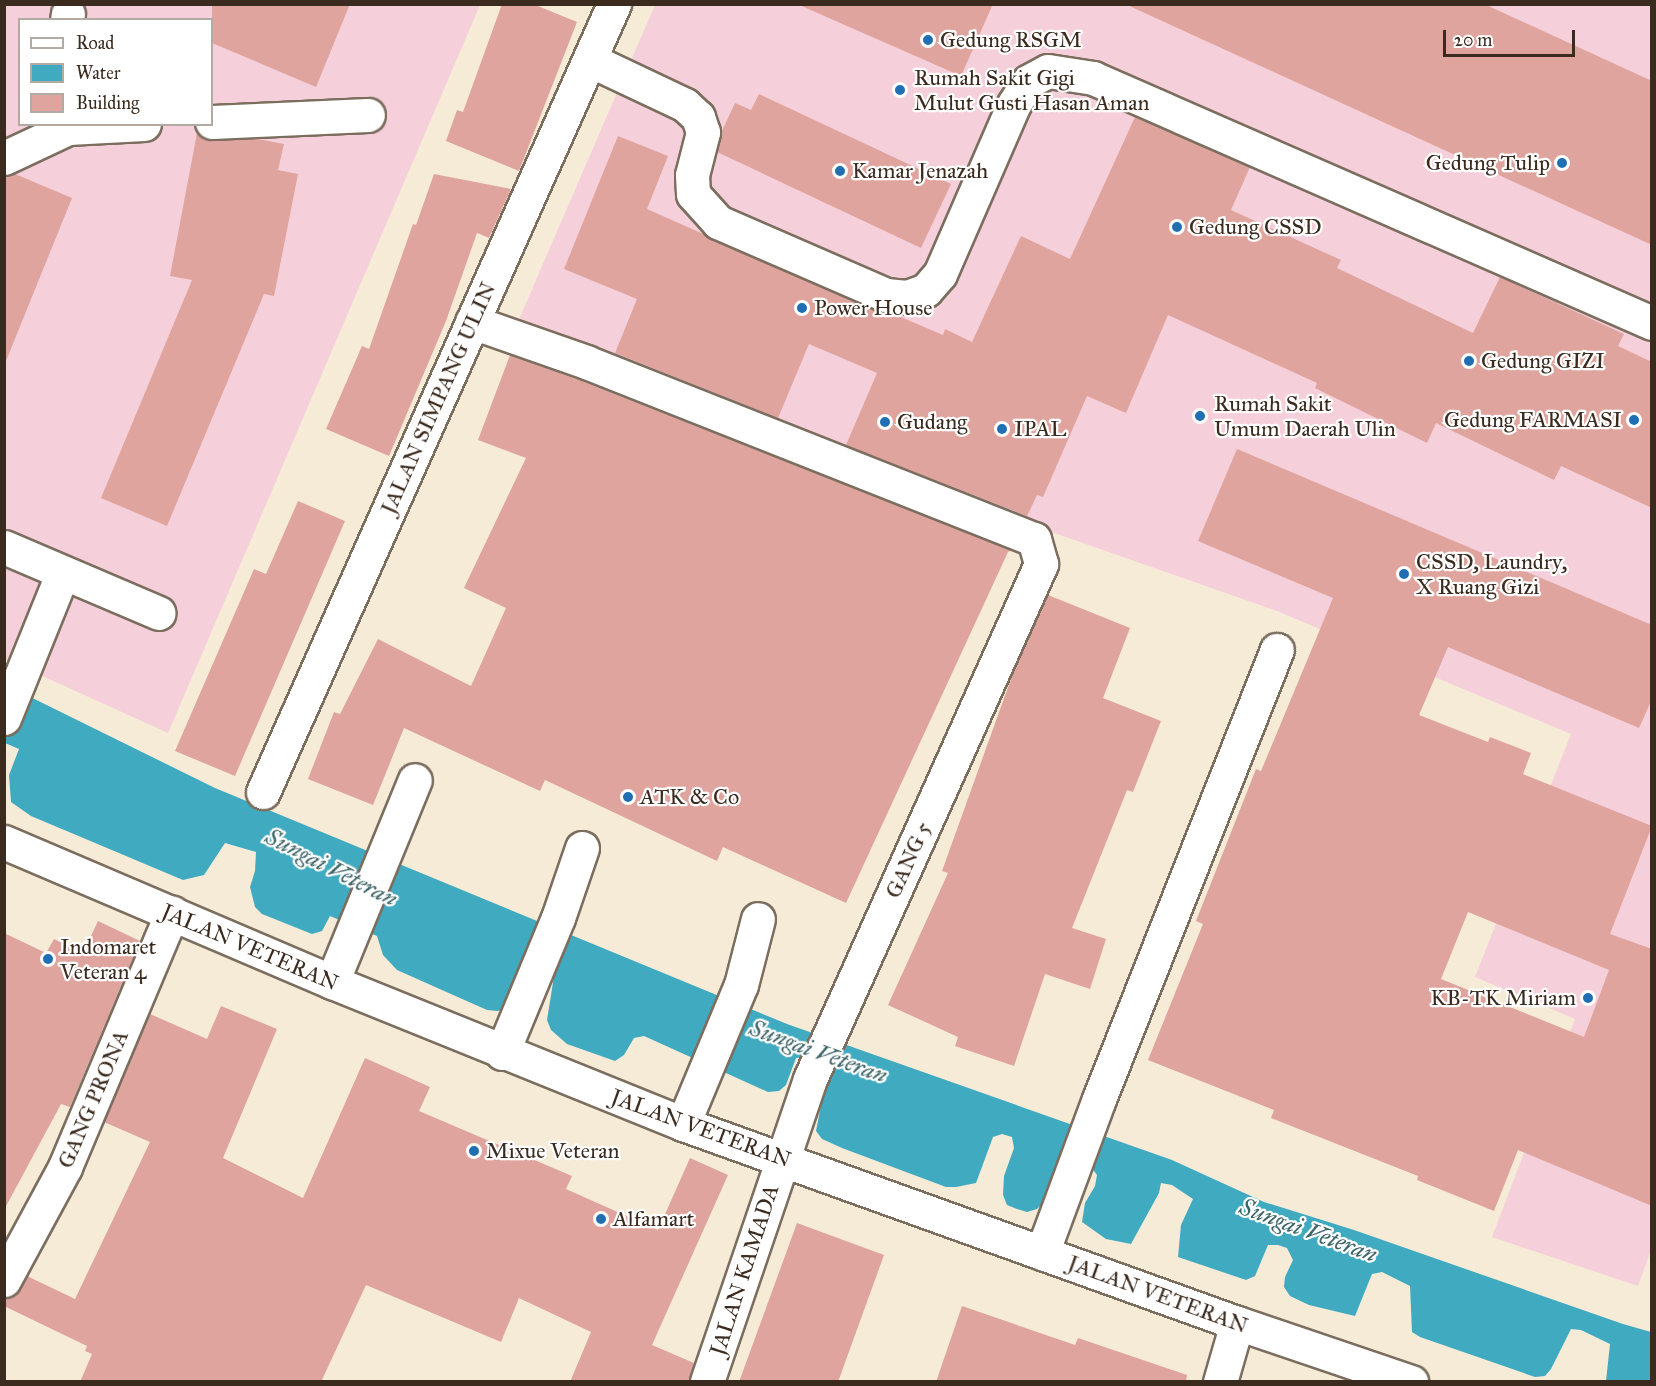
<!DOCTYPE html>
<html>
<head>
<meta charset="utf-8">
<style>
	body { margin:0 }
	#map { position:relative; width:1656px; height:1386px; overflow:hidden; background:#f5ebd7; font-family:"IM FELL Great Primer",serif }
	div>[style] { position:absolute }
	.built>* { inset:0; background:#f5cfda }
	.water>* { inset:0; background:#40aac0 }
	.building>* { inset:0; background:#e0a49e }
	.roads { filter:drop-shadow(2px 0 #7c6e5f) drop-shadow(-2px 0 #7c6e5f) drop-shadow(0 2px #7c6e5f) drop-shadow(0 -2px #7c6e5f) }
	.minor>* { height:33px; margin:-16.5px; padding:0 16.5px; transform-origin:16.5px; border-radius:16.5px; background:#fff }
	.major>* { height:33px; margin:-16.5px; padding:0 16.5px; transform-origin:16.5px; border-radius:16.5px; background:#fff }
	.dots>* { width:16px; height:16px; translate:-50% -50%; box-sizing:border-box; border:3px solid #fff; border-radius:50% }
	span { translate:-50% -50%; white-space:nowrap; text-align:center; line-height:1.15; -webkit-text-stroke:4.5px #fff; paint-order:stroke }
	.poi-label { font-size:22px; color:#3b2a1e }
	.left { translate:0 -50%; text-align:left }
	.right { translate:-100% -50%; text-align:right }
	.street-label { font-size:22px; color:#3b2a1e }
	.water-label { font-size:24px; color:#3d6467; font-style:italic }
	.frame { position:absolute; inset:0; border:6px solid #3b2a1e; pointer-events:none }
	.legend { position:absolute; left:18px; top:18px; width:195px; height:108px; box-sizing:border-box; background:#fff; border:2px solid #b1aaa5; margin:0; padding:8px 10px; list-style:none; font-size:18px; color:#3b2a1e }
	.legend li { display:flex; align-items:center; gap:12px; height:30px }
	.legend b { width:30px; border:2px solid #b1aaa5 }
	.scale { position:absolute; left:1443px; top:30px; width:132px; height:27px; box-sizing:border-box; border:3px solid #3b2a1e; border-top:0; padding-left:8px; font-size:18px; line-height:21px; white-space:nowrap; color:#3b2a1e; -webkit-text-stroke:4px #fff; paint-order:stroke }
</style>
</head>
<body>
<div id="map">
	<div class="built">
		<div style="clip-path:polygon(evenodd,5px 5px,480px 5px,168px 733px,5px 659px,5px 5px,20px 20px,212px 20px,212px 124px,20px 124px,20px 20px)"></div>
		<div style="clip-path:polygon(655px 5px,1651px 5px,1652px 1247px,1638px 1286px,1492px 1237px,1575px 1019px,1475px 977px,1571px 734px,1277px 611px,980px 507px,517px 324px)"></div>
	</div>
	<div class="water">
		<div style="clip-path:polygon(4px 684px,215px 788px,787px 1024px,1172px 1160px,1264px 1202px,1354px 1230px,1623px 1324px,1651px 1332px,1651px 1381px,1606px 1381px,1610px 1344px,1581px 1330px,1571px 1329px,1551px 1369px,1545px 1376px,1535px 1377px,1420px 1337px,1412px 1332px,1410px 1286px,1382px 1272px,1372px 1274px,1355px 1316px,1309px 1305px,1290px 1296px,1284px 1287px,1285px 1277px,1293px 1260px,1287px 1248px,1278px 1245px,1268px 1245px,1255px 1276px,1246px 1280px,1178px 1257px,1181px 1225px,1193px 1199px,1172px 1185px,1161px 1183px,1159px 1193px,1131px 1244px,1106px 1239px,1082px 1222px,1085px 1203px,1095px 1186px,1097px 1175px,1091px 1167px,1060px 1157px,1044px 1202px,1037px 1209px,1027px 1212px,1017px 1209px,1007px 1205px,1003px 1195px,1004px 1176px,1014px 1148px,1012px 1137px,1002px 1134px,993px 1137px,976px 1183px,956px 1187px,946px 1187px,842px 1148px,822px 1139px,816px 1131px,822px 1100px,832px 1074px,807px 1057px,796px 1058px,786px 1085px,779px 1091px,768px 1092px,644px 1036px,634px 1038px,624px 1055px,615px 1061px,567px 1044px,551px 1030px,547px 1020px,555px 970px,535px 956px,508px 1008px,498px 1011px,487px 1010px,397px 970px,383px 955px,377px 936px,330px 916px,322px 931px,312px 934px,262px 914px,255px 907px,250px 887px,255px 871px,256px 852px,225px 843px,204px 875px,183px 880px,31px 816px,11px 802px,9px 775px,19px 749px,5px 743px)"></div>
	</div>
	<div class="building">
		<div style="clip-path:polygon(212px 4px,350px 4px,316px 87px,212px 43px)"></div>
		<div style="clip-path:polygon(502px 4px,533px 4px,577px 22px,519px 171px,446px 141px,457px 110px,463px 112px)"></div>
		<div style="clip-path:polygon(797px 4px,993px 4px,961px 76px)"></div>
		<div style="clip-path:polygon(1125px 4px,1484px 4px,1652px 81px,1652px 245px)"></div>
		<div style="clip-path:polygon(759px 94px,951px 184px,921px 248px,717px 152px,721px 133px,735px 103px,751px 110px)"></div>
		<div style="clip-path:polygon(1135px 117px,1250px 167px,1231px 210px,1341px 260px,1337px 268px,1473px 333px,1500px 277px,1624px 334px,1618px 346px,1652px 362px,1652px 508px,1561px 466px,1554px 480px,1436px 423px,1427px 443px,1315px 388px,1317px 383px,1168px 315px,1126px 413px,1087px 396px,1043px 497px,1037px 495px,1027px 516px,846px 445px,877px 373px,809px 344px,778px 418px,615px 353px,637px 299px,564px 269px,618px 136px,668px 156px,647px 209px,879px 312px,896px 315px,943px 335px,945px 329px,972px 342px,1021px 236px,1070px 259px)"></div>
		<div style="clip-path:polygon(197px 133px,212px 141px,258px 139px,284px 144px,278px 170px,298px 174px,274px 296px,264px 294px,167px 526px,101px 498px,192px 280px,170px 276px)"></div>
		<div style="clip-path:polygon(15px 174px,72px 198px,6px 361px,4px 176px)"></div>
		<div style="clip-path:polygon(434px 174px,511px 189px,489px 238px,477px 233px,446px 321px,389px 456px,326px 429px,362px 346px,369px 349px,413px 224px,416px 225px)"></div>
		<div style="clip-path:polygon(510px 355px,579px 380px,1012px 550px,1008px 552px,846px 903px,723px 847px,717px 861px,545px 780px,540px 791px,404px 728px,373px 805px,308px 779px,334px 712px,340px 714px,378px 639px,471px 686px,506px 608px,464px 588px,526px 458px,478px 440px)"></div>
		<div style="clip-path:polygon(evenodd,1237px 449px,1652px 625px,1652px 699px,1639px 728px,1448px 647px,1419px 715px,1488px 742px,1490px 737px,1531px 753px,1523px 774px,1652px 826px,1610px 934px,1652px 949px,1652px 1206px,1518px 1150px,1494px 1211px,1417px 1180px,1418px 1176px,1271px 1118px,1274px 1110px,1148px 1060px,1203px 924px,1196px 921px,1256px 769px,1261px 771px,1333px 598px,1198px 541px,1237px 449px,1468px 912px,1609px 970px,1584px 1037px,1441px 979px,1468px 912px)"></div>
		<div style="clip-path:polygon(298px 501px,345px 521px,235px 776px,175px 751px,254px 569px,266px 574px)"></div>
		<div style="clip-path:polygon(1048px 595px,1130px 628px,1103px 698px,1161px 721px,1133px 792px,1127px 790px,1072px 928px,1106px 939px,1090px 989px,1045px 974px,1014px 1066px,955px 1046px,958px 1037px,888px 1005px,948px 873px,942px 871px,1016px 665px)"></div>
		<div style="clip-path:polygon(98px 921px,140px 941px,70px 1107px,61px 1104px,4px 1210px,4px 933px,46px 953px,54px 939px,83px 953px)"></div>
		<div style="clip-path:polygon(221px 1006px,277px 1029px,223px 1158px,303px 1198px,365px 1058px,430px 1087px,419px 1111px,572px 1176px,566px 1189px,658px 1230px,690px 1158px,728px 1175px,652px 1345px,694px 1363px,689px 1382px,570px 1382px,591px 1332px,519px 1298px,501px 1342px,366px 1285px,321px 1382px,80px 1382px,92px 1354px,85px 1351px,87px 1346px,4px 1306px,4px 1299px,14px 1296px,27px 1276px,75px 1299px,150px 1142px,104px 1122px,150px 1014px,207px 1039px)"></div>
		<div style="clip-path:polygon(797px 1223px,884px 1255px,838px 1382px,739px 1382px)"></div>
		<div style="clip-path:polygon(962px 1306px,1075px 1345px,1078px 1338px,1187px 1375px,1186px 1382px,936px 1382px)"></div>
	</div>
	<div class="roads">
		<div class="minor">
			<div style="left:67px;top:20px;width:6px;rotate:-81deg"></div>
			<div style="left:590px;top:60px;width:105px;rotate:25.3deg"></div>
			<div style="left:685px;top:105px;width:18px;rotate:43deg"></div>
			<div style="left:698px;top:117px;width:16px;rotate:72deg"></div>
			<div style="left:703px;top:132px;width:44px;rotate:104.3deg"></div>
			<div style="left:692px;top:175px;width:19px;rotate:87deg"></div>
			<div style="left:693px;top:194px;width:38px;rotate:48deg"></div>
			<div style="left:718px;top:222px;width:183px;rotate:23.5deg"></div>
			<div style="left:886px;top:295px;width:21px;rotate:5deg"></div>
			<div style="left:907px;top:297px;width:20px;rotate:-20deg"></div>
			<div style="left:926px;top:290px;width:21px;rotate:-49deg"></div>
			<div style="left:940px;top:274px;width:185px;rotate:-66.5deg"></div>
			<div style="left:1014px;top:104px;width:27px;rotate:-57deg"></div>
			<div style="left:1029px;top:81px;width:21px;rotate:-28deg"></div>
			<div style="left:1048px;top:71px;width:46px;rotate:8.8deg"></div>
			<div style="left:1093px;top:78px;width:610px;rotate:23.67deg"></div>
			<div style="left:212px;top:122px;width:156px;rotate:-2.6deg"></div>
			<div style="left:4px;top:158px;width:71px;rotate:-25.1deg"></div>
			<div style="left:68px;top:128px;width:76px;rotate:-3deg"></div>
			<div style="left:472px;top:322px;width:121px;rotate:19.3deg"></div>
			<div style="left:586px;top:362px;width:482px;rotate:21.6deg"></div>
			<div style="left:1034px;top:539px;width:26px;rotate:74deg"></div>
			<div style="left:1041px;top:564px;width:564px;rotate:114.16deg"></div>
			<div style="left:810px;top:1079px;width:320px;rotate:108.8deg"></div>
			<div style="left:4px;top:547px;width:168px;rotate:23.1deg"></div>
			<div style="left:4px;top:718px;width:157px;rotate:-68deg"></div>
			<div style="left:332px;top:982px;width:218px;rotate:-67.7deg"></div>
			<div style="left:502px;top:1053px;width:146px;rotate:-67.5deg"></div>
			<div style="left:558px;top:918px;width:74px;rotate:-71.1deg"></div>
			<div style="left:683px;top:1124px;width:151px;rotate:-67.4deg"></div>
			<div style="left:741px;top:985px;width:68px;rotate:-75.6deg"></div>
			<div style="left:1042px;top:1253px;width:164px;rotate:-69.7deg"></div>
			<div style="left:1099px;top:1099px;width:483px;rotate:-68.4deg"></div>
			<div style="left:4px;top:1280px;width:128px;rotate:-61.6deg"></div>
			<div style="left:65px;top:1167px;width:276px;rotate:-67.2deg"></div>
			<div style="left:1220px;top:1382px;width:61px;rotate:-73.9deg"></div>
		</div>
		<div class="major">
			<div style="left:263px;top:792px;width:863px;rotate:-65.99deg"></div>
			<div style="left:4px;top:842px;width:357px;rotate:23.1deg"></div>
			<div style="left:332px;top:982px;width:379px;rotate:22deg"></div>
			<div style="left:683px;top:1124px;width:589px;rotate:19.76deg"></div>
			<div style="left:1237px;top:1323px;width:184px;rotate:18.7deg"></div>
		</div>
	</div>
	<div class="dots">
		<div style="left:928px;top:40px;background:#1f6fb2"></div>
		<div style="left:900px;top:90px;background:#1f6fb2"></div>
		<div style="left:1562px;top:163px;background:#1f6fb2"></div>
		<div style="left:840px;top:171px;background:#1f6fb2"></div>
		<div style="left:1177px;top:227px;background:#1f6fb2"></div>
		<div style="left:802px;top:308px;background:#1f6fb2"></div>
		<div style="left:1469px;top:361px;background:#1f6fb2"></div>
		<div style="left:1200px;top:416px;background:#1f6fb2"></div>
		<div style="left:1634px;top:420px;background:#1f6fb2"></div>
		<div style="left:885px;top:422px;background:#1f6fb2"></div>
		<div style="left:1002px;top:429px;background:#1f6fb2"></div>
		<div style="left:1404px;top:574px;background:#1f6fb2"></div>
		<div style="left:628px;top:797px;background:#1f6fb2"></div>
		<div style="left:48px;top:959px;background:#1f6fb2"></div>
		<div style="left:1588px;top:998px;background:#1f6fb2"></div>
		<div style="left:474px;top:1151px;background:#1f6fb2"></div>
		<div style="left:601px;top:1219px;background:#1f6fb2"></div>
	</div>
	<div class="poi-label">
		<span class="left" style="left:940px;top:40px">Gedung RSGM</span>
		<span class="left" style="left:914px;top:90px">Rumah Sakit Gigi<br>Mulut Gusti Hasan Aman</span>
		<span class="right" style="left:1550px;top:163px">Gedung Tulip</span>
		<span class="left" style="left:852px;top:171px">Kamar Jenazah</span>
		<span class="left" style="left:1189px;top:227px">Gedung CSSD</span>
		<span class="left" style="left:814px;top:308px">Power House</span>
		<span class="left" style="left:1481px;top:361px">Gedung GIZI</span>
		<span class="left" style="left:1214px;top:416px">Rumah Sakit<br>Umum Daerah Ulin</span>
		<span class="right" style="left:1622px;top:420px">Gedung FARMASI</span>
		<span class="left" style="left:897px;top:422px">Gudang</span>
		<span class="left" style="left:1014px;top:429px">IPAL</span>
		<span class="left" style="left:1416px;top:574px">CSSD, Laundry,<br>X Ruang Gizi</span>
		<span class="left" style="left:640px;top:797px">ATK &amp; Co</span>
		<span class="left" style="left:60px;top:959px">Indomaret<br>Veteran 4</span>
		<span class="right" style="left:1576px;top:998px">KB-TK Miriam</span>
		<span class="left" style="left:486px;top:1151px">Mixue Veteran</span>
		<span class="left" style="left:613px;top:1219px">Alfamart</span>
	</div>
	<div class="street-label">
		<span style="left:438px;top:398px;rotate:-66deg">JALAN SIMPANG ULIN</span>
		<span style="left:908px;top:860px;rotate:-66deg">GANG 5</span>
		<span style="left:250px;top:947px;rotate:23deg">JALAN VETERAN</span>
		<span style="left:93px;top:1099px;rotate:-67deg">GANG PRONA</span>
		<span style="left:701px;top:1128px;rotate:20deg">JALAN VETERAN</span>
		<span style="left:744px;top:1270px;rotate:-72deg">JALAN KAMADA</span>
		<span style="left:1158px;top:1294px;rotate:20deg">JALAN VETERAN</span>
	</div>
	<div class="water-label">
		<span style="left:331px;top:868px;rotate:27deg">Sungai Veteran</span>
		<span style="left:818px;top:1052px;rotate:20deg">Sungai Veteran</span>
		<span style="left:1308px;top:1231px;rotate:20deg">Sungai Veteran</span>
	</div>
	<div class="frame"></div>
	<ul class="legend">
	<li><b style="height:8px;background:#fff"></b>Road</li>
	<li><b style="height:16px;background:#40aac0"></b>Water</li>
	<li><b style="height:16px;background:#e0a49e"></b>Building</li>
	</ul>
	<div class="scale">20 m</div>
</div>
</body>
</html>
